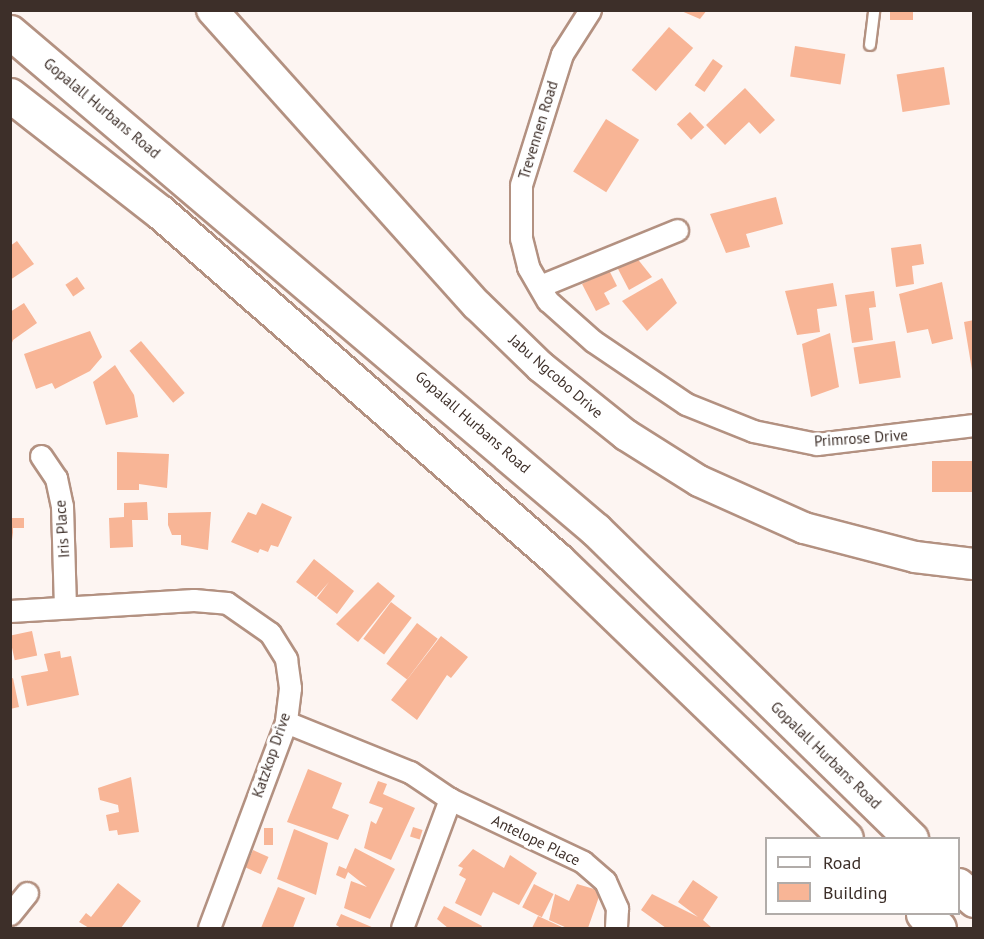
<!DOCTYPE html>
<html>
<head>
<meta charset="utf-8">
<style>
	body { margin:0 }
	#map { position:relative; width:984px; height:939px; overflow:hidden; background:#fdf5f2; font-family:"PT Sans",sans-serif }
	div>[style] { position:absolute }
	.building>* { inset:0; background:#f8b596; transform-origin:0 0 }
	.roads { filter:drop-shadow(2px 0 #b39181) drop-shadow(-2px 0 #b39181) drop-shadow(0 2px #b39181) drop-shadow(0 -2px #b39181) }
	.service>* { height:10px; margin:-5px; padding:0 5px; transform-origin:5px; border-radius:5px; background:#fff }
	.minor>* { height:21px; margin:-10.5px; padding:0 10.5px; transform-origin:10.5px; border-radius:10.5px; background:#fff }
	.secondary>* { height:30px; margin:-15px; padding:0 15px; transform-origin:15px; border-radius:15px; background:#fff }
	.primary>* { height:33px; margin:-16.5px; padding:0 16.5px; transform-origin:16.5px; border-radius:16.5px; background:#fff }
	span { translate:-50% -50%; white-space:nowrap; text-align:center; line-height:1.15; -webkit-text-stroke:6px #fff; paint-order:stroke }
	.street-label { font-size:15px; color:#3d2f29 }
	.frame { position:absolute; inset:0; border:12px solid #3d2f29; pointer-events:none }
	.legend { position:absolute; left:765px; top:837px; width:195px; height:78px; box-sizing:border-box; background:#fff; border:2px solid #b1aca9; margin:0; padding:8px 10px; list-style:none; font-size:18px; color:#3d2f29 }
	.legend li { display:flex; align-items:center; gap:12px; height:30px }
	.legend b { width:30px; border:2px solid #b1aca9 }
</style>
</head>
<body>
<div id="map">
	<div class="building">
		<div style="clip-path:polygon(679px 10px,707px 10px,700px 19px)"></div>
		<div style="left:890px;top:10px;width:23px;height:10px"></div>
		<div style="left:669px;top:27px;width:32px;height:57px;rotate:41deg"></div>
		<div style="left:795px;top:46px;width:51px;height:31px;rotate:9deg"></div>
		<div style="left:713px;top:59px;width:12px;height:32px;rotate:35deg"></div>
		<div style="left:944px;top:67px;width:38px;height:48px;rotate:81deg"></div>
		<div style="clip-path:polygon(745px 88px,775px 120px,760px 134px,749px 122px,725px 145px,706px 125px)"></div>
		<div style="left:690px;top:112px;width:21px;height:18px;rotate:47deg"></div>
		<div style="left:606px;top:119px;width:39px;height:62px;rotate:32deg"></div>
		<div style="clip-path:polygon(776px 197px,783px 224px,746px 234px,750px 247px,726px 253px,710px 214px)"></div>
		<div style="clip-path:polygon(17px 241px,34px 264px,10px 280px,10px 246px)"></div>
		<div style="clip-path:polygon(921px 244px,924px 264px,912px 266px,914px 284px,896px 287px,891px 248px)"></div>
		<div style="clip-path:polygon(636px 257px,652px 277px,629px 290px,617px 267px)"></div>
		<div style="clip-path:polygon(609px 270px,617px 286px,604px 293px,610px 304px,596px 311px,582px 284px)"></div>
		<div style="left:77px;top:277px;width:14px;height:14px;rotate:56deg"></div>
		<div style="clip-path:polygon(662px 278px,677px 303px,647px 331px,622px 301px)"></div>
		<div style="clip-path:polygon(942px 282px,953px 339px,932px 344px,928px 329px,907px 333px,899px 294px)"></div>
		<div style="clip-path:polygon(833px 283px,837px 306px,817px 309px,820px 332px,797px 335px,785px 291px)"></div>
		<div style="clip-path:polygon(874px 291px,876px 307px,869px 308px,873px 340px,852px 343px,845px 295px)"></div>
		<div style="clip-path:polygon(24px 303px,37px 323px,13px 340px,10px 348px,10px 312px)"></div>
		<div style="clip-path:polygon(974px 320px,974px 369px,972px 370px,964px 322px)"></div>
		<div style="clip-path:polygon(90px 331px,102px 357px,90px 371px,55px 389px,52px 383px,36px 389px,24px 354px)"></div>
		<div style="clip-path:polygon(830px 333px,839px 387px,811px 397px,802px 344px)"></div>
		<div style="left:141px;top:341px;width:68px;height:15px;rotate:50deg"></div>
		<div style="left:895px;top:341px;width:37px;height:42px;rotate:81deg"></div>
		<div style="clip-path:polygon(115px 365px,134px 395px,138px 417px,106px 425px,93px 382px)"></div>
		<div style="clip-path:polygon(117px 452px,169px 454px,167px 488px,139px 484px,139px 490px,117px 490px)"></div>
		<div style="left:974px;top:461px;width:31px;height:42px;rotate:90deg"></div>
		<div style="clip-path:polygon(147px 502px,148px 520px,132px 520px,133px 547px,110px 548px,109px 518px,124px 517px,124px 503px)"></div>
		<div style="clip-path:polygon(262px 503px,292px 517px,278px 547px,271px 545px,268px 552px,260px 549px,258px 553px,231px 542px,248px 512px,256px 515px)"></div>
		<div style="clip-path:polygon(211px 512px,208px 550px,181px 545px,181px 535px,172px 535px,168px 525px,168px 513px)"></div>
		<div style="clip-path:polygon(10px 518px,24px 518px,24px 528px,13px 528px,13px 540px)"></div>
		<div style="clip-path:polygon(314px 559px,354px 591px,337px 614px,317px 598px,329px 582px,316px 597px,296px 582px)"></div>
		<div style="clip-path:polygon(378px 582px,395px 596px,358px 642px,336px 624px)"></div>
		<div style="left:391px;top:602px;width:26px;height:46px;rotate:37deg"></div>
		<div style="left:417px;top:623px;width:26px;height:51px;rotate:37deg"></div>
		<div style="left:32px;top:631px;width:25px;height:23px;rotate:78deg"></div>
		<div style="clip-path:polygon(441px 636px,468px 657px,451px 678px,447px 675px,417px 720px,391px 700px)"></div>
		<div style="clip-path:polygon(60px 651px,61px 658px,71px 656px,79px 695px,27px 706px,21px 676px,48px 671px,44px 654px)"></div>
		<div style="clip-path:polygon(13px 678px,19px 707px,10px 709px,10px 679px)"></div>
		<div style="clip-path:polygon(308px 769px,342px 783px,332px 808px,349px 815px,338px 840px,287px 822px)"></div>
		<div style="clip-path:polygon(131px 777px,139px 832px,118px 835px,117px 830px,109px 831px,106px 815px,119px 812px,118px 805px,100px 800px,98px 788px)"></div>
		<div style="clip-path:polygon(378px 781px,387px 784px,383px 794px,415px 808px,391px 860px,364px 848px,371px 821px,376px 824px,383px 808px,369px 803px)"></div>
		<div style="left:413px;top:827px;width:10px;height:10px;rotate:17deg"></div>
		<div style="left:264px;top:828px;width:9px;height:17px"></div>
		<div style="clip-path:polygon(294px 829px,328px 843px,316px 895px,277px 879px)"></div>
		<div style="clip-path:polygon(355px 848px,395px 869px,370px 919px,344px 908px,351px 881px,367px 887px,348px 872px,345px 879px,336px 875px,339px 866px,346px 869px)"></div>
		<div style="clip-path:polygon(473px 849px,504px 868px,510px 855px,537px 873px,519px 905px,493px 892px,481px 916px,455px 903px,466px 879px,459px 875px,463px 868px,458px 866px)"></div>
		<div style="left:253px;top:850px;width:17px;height:19px;rotate:24deg"></div>
		<div style="clip-path:polygon(693px 880px,718px 897px,703px 920px,712px 928px,666px 928px,641px 910px,652px 894px,698px 917px,678px 902px)"></div>
		<div style="clip-path:polygon(118px 883px,141px 901px,121px 928px,89px 928px,79px 922px,86px 913px,91px 917px)"></div>
		<div style="left:534px;top:884px;width:22px;height:26px;rotate:27deg"></div>
		<div style="clip-path:polygon(577px 884px,601px 891px,588px 928px,567px 928px,549px 920px,555px 894px,569px 901px)"></div>
		<div style="clip-path:polygon(278px 887px,305px 898px,293px 928px,261px 928px)"></div>
		<div style="clip-path:polygon(444px 906px,482px 926px,481px 928px,448px 928px,437px 919px)"></div>
		<div style="clip-path:polygon(341px 914px,374px 928px,341px 928px,336px 925px)"></div>
		<div style="clip-path:polygon(538px 916px,564px 928px,532px 928px)"></div>
	</div>
	<div class="roads">
		<div class="service">
			<div style="left:870px;top:45px;width:35px;rotate:-83deg"></div>
		</div>
		<div class="minor">
			<div style="left:590px;top:10px;width:52px;rotate:122.5deg"></div>
			<div style="left:562px;top:54px;width:137px;rotate:107.4deg"></div>
			<div style="left:521px;top:185px;width:53px;rotate:90deg"></div>
			<div style="left:521px;top:238px;width:30px;rotate:76deg"></div>
			<div style="left:528px;top:267px;width:39px;rotate:60deg"></div>
			<div style="left:548px;top:301px;width:60px;rotate:41.6deg"></div>
			<div style="left:593px;top:341px;width:112px;rotate:34.1deg"></div>
			<div style="left:686px;top:404px;width:72px;rotate:21.9deg"></div>
			<div style="left:753px;top:431px;width:65px;rotate:11.5deg"></div>
			<div style="left:817px;top:444px;width:158px;rotate:-6.9deg"></div>
			<div style="left:540px;top:286px;width:148px;rotate:-22.2deg"></div>
			<div style="left:41px;top:456px;width:27px;rotate:56deg"></div>
			<div style="left:56px;top:478px;width:29px;rotate:78deg"></div>
			<div style="left:62px;top:506px;width:100px;rotate:88.3deg"></div>
			<div style="left:10px;top:611px;width:184px;rotate:-3.4deg"></div>
			<div style="left:194px;top:600px;width:33px;rotate:5deg"></div>
			<div style="left:227px;top:603px;width:52px;rotate:34.9deg"></div>
			<div style="left:270px;top:633px;width:31px;rotate:58deg"></div>
			<div style="left:286px;top:659px;width:29px;rotate:82deg"></div>
			<div style="left:290px;top:688px;width:34px;rotate:97deg"></div>
			<div style="left:286px;top:722px;width:220px;rotate:110.5deg"></div>
			<div style="left:286px;top:722px;width:134px;rotate:22deg"></div>
			<div style="left:410px;top:772px;width:48px;rotate:34deg"></div>
			<div style="left:450px;top:799px;width:147px;rotate:25.3deg"></div>
			<div style="left:583px;top:862px;width:29px;rotate:41deg"></div>
			<div style="left:605px;top:881px;width:30px;rotate:66deg"></div>
			<div style="left:617px;top:908px;width:20px;rotate:93deg"></div>
			<div style="left:10px;top:914px;width:27px;rotate:-51deg"></div>
			<div style="left:402px;top:928px;width:138px;rotate:-69.6deg"></div>
		</div>
		<div class="secondary">
			<div style="left:212px;top:10px;width:397px;rotate:48.1deg"></div>
			<div style="left:477px;top:305px;width:89px;rotate:44.1deg"></div>
			<div style="left:541px;top:367px;width:109px;rotate:38.7deg"></div>
			<div style="left:626px;top:435px;width:86px;rotate:32.2deg"></div>
			<div style="left:699px;top:481px;width:115px;rotate:24.1deg"></div>
			<div style="left:804px;top:528px;width:115px;rotate:14.6deg"></div>
			<div style="left:915px;top:557px;width:59px;rotate:6.8deg"></div>
		</div>
		<div class="primary">
			<div style="left:10px;top:32px;width:769px;rotate:40.36deg"></div>
			<div style="left:596px;top:530px;width:441px;rotate:44.4deg"></div>
			<div style="left:10px;top:95px;width:190px;rotate:38deg"></div>
			<div style="left:160px;top:212px;width:529px;rotate:41.17deg"></div>
			<div style="left:558px;top:560px;width:400px;rotate:44deg"></div>
			<div style="left:958px;top:885px;width:22px;rotate:43deg"></div>
			<div style="left:923px;top:914px;width:21px;rotate:41deg"></div>
		</div>
	</div>
	<div class="street-label">
		<span style="left:102px;top:108px;rotate:40deg">Gopalall Hurbans Road</span>
		<span style="left:538px;top:130px;rotate:-73deg">Trevennen Road</span>
		<span style="left:556px;top:376px;rotate:41deg">Jabu Ngcobo Drive</span>
		<span style="left:473px;top:422px;rotate:41deg">Gopalall Hurbans Road</span>
		<span style="left:861px;top:438px;rotate:-4deg">Primrose Drive</span>
		<span style="left:62px;top:529px;rotate:-94deg">Iris Place</span>
		<span style="left:271px;top:755px;rotate:-71deg">Katzkop Drive</span>
		<span style="left:826px;top:755px;rotate:44deg">Gopalall Hurbans Road</span>
		<span style="left:536px;top:840px;rotate:26deg">Antelope Place</span>
	</div>
	<div class="frame"></div>
	<ul class="legend">
	<li><b style="height:8px;background:#fff"></b>Road</li>
	<li><b style="height:16px;background:#f8b596"></b>Building</li>
	</ul>
</div>
</body>
</html>
